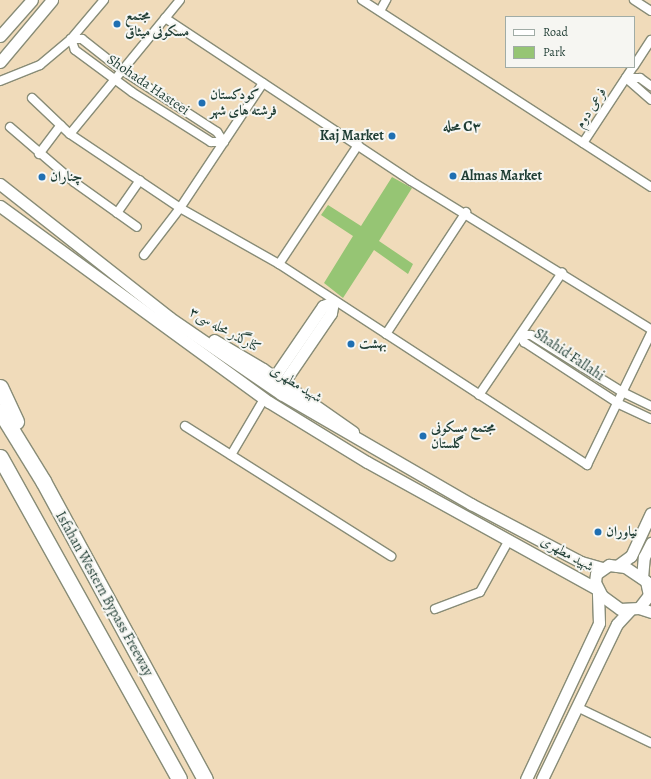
<!DOCTYPE html>
<html>
<head>
<meta charset="utf-8">
<style>
	body { margin:0 }
	#map { position:relative; width:651px; height:779px; overflow:hidden; background:#f0dbba; font-family:Alegreya,Amiri,serif }
	div>[style] { position:absolute }
	.green>* { inset:0; background:#96c574 }
	.roads { filter:drop-shadow(1px 0 #888c77) drop-shadow(-1px 0 #888c77) drop-shadow(0 1px #888c77) drop-shadow(0 -1px #888c77) }
	.street>* { height:8px; margin:-4px; padding:0 4px; transform-origin:4px; border-radius:4px; background:#fff }
	.secondary>* { height:11px; margin:-5.5px; padding:0 5.5px; transform-origin:5.5px; border-radius:5.5px; background:#fff }
	.highway>* { height:15px; margin:-7.5px; padding:0 7.5px; transform-origin:7.5px; border-radius:7.5px; background:#fff }
	.dots>* { width:11px; height:11px; translate:-50% -50%; box-sizing:border-box; border:2px solid #f6f6f2; border-radius:50% }
	span { translate:-50% -50%; white-space:nowrap; text-align:center; line-height:1.15; -webkit-text-stroke:4px #f6f6f2; paint-order:stroke }
	.poi-label { font-size:14px; color:#1f3d34; font-weight:700 }
	.left { translate:0 -50%; text-align:left }
	.right { translate:-100% -50%; text-align:right }
	.street-label { font-size:14px; color:#1f3d34 }
	.neighbourhood-label { font-size:15px; color:#1f3d34; font-weight:700 }
	.legend { position:absolute; left:505px; top:16px; width:130px; height:52px; box-sizing:border-box; background:#f6f6f2; border:1px solid #a0aca6; margin:0; padding:5px 7px; list-style:none; font-size:12px; color:#1f3d34 }
	.legend li { display:flex; align-items:center; gap:8px; height:20px }
	.legend b { width:20px; border:1px solid #a0aca6 }
</style>
</head>
<body>
<div id="map">
	<div class="green">
		<div style="clip-path:polygon(392px 177px,412px 188px,379px 241px,413px 264px,408px 274px,374px 250px,343px 298px,324px 283px,353px 236px,321px 215px,328px 205px,361px 226px)"></div>
	</div>
	<div class="roads">
		<div class="street">
			<div style="left:362px;top:0;width:344px;rotate:32.9deg"></div>
			<div style="left:634px;top:0;width:20px;rotate:33deg"></div>
			<div style="left:380px;top:11px;width:13px;rotate:-61deg"></div>
			<div style="left:165px;top:18px;width:295px;rotate:33.5deg"></div>
			<div style="left:411px;top:181px;width:282px;rotate:31.7deg"></div>
			<div style="left:71px;top:39px;width:11px"></div>
			<div style="left:82px;top:39px;width:48px;rotate:38.3deg"></div>
			<div style="left:120px;top:69px;width:116px;rotate:33deg"></div>
			<div style="left:217px;top:132px;width:12px;rotate:55deg"></div>
			<div style="left:224px;top:142px;width:13px;rotate:180deg"></div>
			<div style="left:211px;top:142px;width:93px;rotate:-147.7deg"></div>
			<div style="left:132px;top:92px;width:71px;rotate:-143.6deg"></div>
			<div style="left:75px;top:50px;width:12px;rotate:-110deg"></div>
			<div style="left:634px;top:66px;width:31px;rotate:-57deg"></div>
			<div style="left:626px;top:78px;width:33px;rotate:41deg"></div>
			<div style="left:626px;top:78px;width:14px"></div>
			<div style="left:640px;top:78px;width:14px;rotate:36deg"></div>
			<div style="left:0;top:81px;width:43px;rotate:-21.8deg"></div>
			<div style="left:40px;top:65px;width:40px;rotate:-40deg"></div>
			<div style="left:71px;top:39px;width:51px;rotate:-49.8deg"></div>
			<div style="left:32px;top:98px;width:52px;rotate:43.5deg"></div>
			<div style="left:70px;top:134px;width:133px;rotate:33.9deg"></div>
			<div style="left:180px;top:208px;width:114px;rotate:29.5deg"></div>
			<div style="left:279px;top:264px;width:368px;rotate:33.1deg"></div>
			<div style="left:587px;top:465px;width:147px;rotate:-64.1deg"></div>
			<div style="left:10px;top:127px;width:84px;rotate:40.7deg"></div>
			<div style="left:74px;top:182px;width:77px;rotate:35.5deg"></div>
			<div style="left:70px;top:134px;width:173px;rotate:-50.6deg"></div>
			<div style="left:583px;top:143px;width:91px;rotate:-56.7deg"></div>
			<div style="left:39px;top:154px;width:36px;rotate:-53deg"></div>
			<div style="left:117px;top:213px;width:40px;rotate:-55.1deg"></div>
			<div style="left:144px;top:255px;width:59px;rotate:-52.5deg"></div>
			<div style="left:180px;top:208px;width:150px;rotate:-56.4deg"></div>
			<div style="left:279px;top:264px;width:143px;rotate:-56.4deg"></div>
			<div style="left:386px;top:334px;width:146px;rotate:-56.7deg"></div>
			<div style="left:479px;top:395px;width:148px;rotate:-55.8deg"></div>
			<div style="left:651px;top:406px;width:30px;rotate:-154deg"></div>
			<div style="left:624px;top:393px;width:110px;rotate:-148.1deg"></div>
			<div style="left:531px;top:335px;width:10px;rotate:180deg"></div>
			<div style="left:521px;top:335px;width:8px;rotate:67deg"></div>
			<div style="left:524px;top:342px;width:113px;rotate:33.1deg"></div>
			<div style="left:619px;top:404px;width:35px;rotate:25deg"></div>
			<div style="left:185px;top:426px;width:244px;rotate:32.3deg"></div>
			<div style="left:231px;top:455px;width:65px;rotate:-59.5deg"></div>
			<div style="left:435px;top:609px;width:48px;rotate:-20.7deg"></div>
			<div style="left:480px;top:592px;width:60px;rotate:-60.9deg"></div>
			<div style="left:579px;top:708px;width:80px;rotate:25.9deg"></div>
		</div>
		<div class="secondary">
			<div style="left:0;top:36px;width:48px;rotate:-48.4deg"></div>
			<div style="left:0;top:62px;width:81px;rotate:-50deg"></div>
			<div style="left:0;top:184px;width:216px;rotate:38.2deg"></div>
			<div style="left:170px;top:318px;width:135px;rotate:34.4deg"></div>
			<div style="left:281px;top:394px;width:220px;rotate:30.1deg"></div>
			<div style="left:471px;top:504px;width:124px;rotate:27.8deg"></div>
			<div style="left:581px;top:562px;width:22px;rotate:16deg"></div>
			<div style="left:0;top:206px;width:333px;rotate:36.1deg"></div>
			<div style="left:269px;top:402px;width:115px;rotate:31.5deg"></div>
			<div style="left:367px;top:462px;width:263px;rotate:28.9deg"></div>
			<div style="left:214px;top:340px;width:57px;rotate:30.6deg"></div>
			<div style="left:263px;top:369px;width:110px;rotate:35deg"></div>
			<div style="left:275px;top:376px;width:85px;rotate:-55.6deg"></div>
			<div style="left:323px;top:306px;width:11px;rotate:-22deg"></div>
			<div style="left:284px;top:382px;width:83px;rotate:-55.7deg"></div>
			<div style="left:331px;top:313px;width:11px;rotate:-80deg"></div>
			<div style="left:609px;top:565px;width:16px;rotate:7deg"></div>
			<div style="left:625px;top:567px;width:25px;rotate:34deg"></div>
			<div style="left:646px;top:581px;width:14px;rotate:78deg"></div>
			<div style="left:649px;top:595px;width:16px;rotate:128deg"></div>
			<div style="left:639px;top:608px;width:19px;rotate:177deg"></div>
			<div style="left:620px;top:609px;width:22px;rotate:-144deg"></div>
			<div style="left:602px;top:596px;width:16px;rotate:-117deg"></div>
			<div style="left:595px;top:582px;width:8px;rotate:-83deg"></div>
			<div style="left:596px;top:574px;width:16px;rotate:-35deg"></div>
			<div style="left:617px;top:566px;width:17px;rotate:-36deg"></div>
			<div style="left:631px;top:556px;width:47px;rotate:-65.1deg"></div>
			<div style="left:642px;top:578px;width:21px;rotate:-85deg"></div>
			<div style="left:644px;top:557px;width:16px;rotate:-63deg"></div>
			<div style="left:639px;top:608px;width:13px;rotate:18deg"></div>
			<div style="left:526px;top:779px;width:172px;rotate:-64.9deg"></div>
			<div style="left:599px;top:623px;width:32px;rotate:-92deg"></div>
			<div style="left:542px;top:779px;width:172px;rotate:-64.2deg"></div>
			<div style="left:617px;top:624px;width:19px;rotate:-47deg"></div>
		</div>
		<div class="highway">
			<div style="left:0;top:387px;width:38px;rotate:65deg"></div>
			<div style="left:0;top:411px;width:82px;rotate:58.4deg"></div>
			<div style="left:43px;top:481px;width:339px;rotate:61.5deg"></div>
			<div style="left:0;top:457px;width:368px;rotate:60.9deg"></div>
		</div>
	</div>
	<div class="dots">
		<div style="left:117px;top:24px;background:#1f6fb2"></div>
		<div style="left:202px;top:103px;background:#1f6fb2"></div>
		<div style="left:392px;top:136px;background:#1f6fb2"></div>
		<div style="left:453px;top:176px;background:#1f6fb2"></div>
		<div style="left:42px;top:177px;background:#1f6fb2"></div>
		<div style="left:351px;top:344px;background:#1f6fb2"></div>
		<div style="left:423px;top:436px;background:#1f6fb2"></div>
		<div style="left:598px;top:532px;background:#1f6fb2"></div>
	</div>
	<div class="poi-label">
		<span class="left" style="left:125px;top:24px">مجتمع<br>مسکونی میثاق</span>
		<span class="left" style="left:210px;top:103px">کودکستان<br>فرشته های شهر</span>
		<span class="right" style="left:384px;top:136px">Kaj Market</span>
		<span class="left" style="left:461px;top:176px">Almas Market</span>
		<span class="left" style="left:50px;top:177px">چناران</span>
		<span class="left" style="left:359px;top:344px">بهشت</span>
		<span class="left" style="left:431px;top:436px">مجتمع مسکونی<br>گلستان</span>
		<span class="left" style="left:606px;top:532px">نیاوران</span>
	</div>
	<div class="street-label">
		<span style="left:148px;top:85px;rotate:34deg">Shohada Hasteei</span>
		<span style="left:591px;top:108px;rotate:-57deg">فرعی دوم</span>
		<span style="left:225px;top:330px;rotate:29deg">کنارگذر محله سی۳</span>
		<span style="left:569px;top:355px;rotate:34deg">Shahid Fallahi</span>
		<span style="left:296px;top:384px;rotate:32deg">شهید مطهری</span>
		<span style="left:567px;top:554px;rotate:29deg">شهید مطهری</span>
		<span style="left:104px;top:594px;rotate:61deg">Isfahan Western Bypass Freeway</span>
	</div>
	<div class="neighbourhood-label">
		<span style="left:462px;top:127px">محله C۳</span>
	</div>
	<ul class="legend">
	<li><b style="height:5px;background:#fff"></b>Road</li>
	<li><b style="height:11px;background:#96c574"></b>Park</li>
	</ul>
</div>
</body>
</html>
